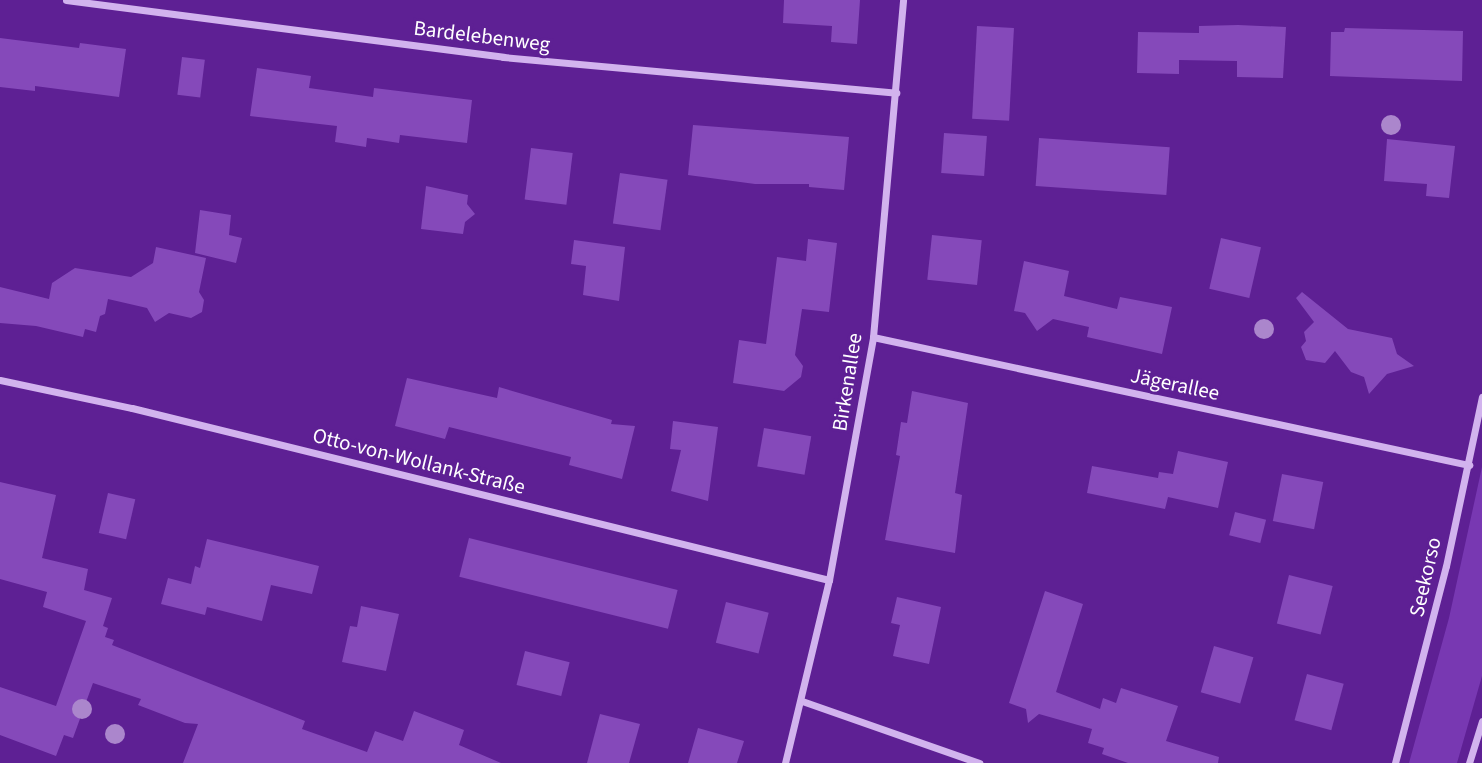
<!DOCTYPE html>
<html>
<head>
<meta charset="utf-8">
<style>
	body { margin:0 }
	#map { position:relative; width:1482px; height:763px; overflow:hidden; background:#5e2094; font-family:"Source Sans 3",sans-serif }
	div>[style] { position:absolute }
	.green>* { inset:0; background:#7838b2 }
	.building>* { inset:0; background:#8549ba; transform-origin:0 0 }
	.minor>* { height:7px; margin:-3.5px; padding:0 3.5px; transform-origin:3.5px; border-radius:3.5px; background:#d2b3ee }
	.trees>* { width:20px; height:20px; margin:-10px; border-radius:50%; background:#ab86cc }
	span { translate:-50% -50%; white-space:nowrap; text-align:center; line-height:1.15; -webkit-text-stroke:6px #5e2094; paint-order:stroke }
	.street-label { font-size:21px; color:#fff }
</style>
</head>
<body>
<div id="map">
	<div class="green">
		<div style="clip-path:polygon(1482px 467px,1482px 676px,1457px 763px,1409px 763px,1449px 618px)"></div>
	</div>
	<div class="building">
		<div style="clip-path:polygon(784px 0,860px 0,857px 44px,831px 42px,832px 26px,783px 23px)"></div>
		<div style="clip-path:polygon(1238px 25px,1286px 27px,1283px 78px,1237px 77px,1237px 61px,1179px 60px,1179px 74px,1137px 73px,1138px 32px,1199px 33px,1199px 26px)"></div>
		<div style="left:977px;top:26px;width:37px;height:93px;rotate:3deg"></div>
		<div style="clip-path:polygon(1345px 28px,1463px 31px,1462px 81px,1330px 76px,1331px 32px,1344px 32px)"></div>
		<div style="clip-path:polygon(0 38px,79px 48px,80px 43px,126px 49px,119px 97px,35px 86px,35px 91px,0 87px)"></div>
		<div style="left:182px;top:57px;width:23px;height:38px;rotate:7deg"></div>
		<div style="clip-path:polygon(257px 68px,311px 76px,309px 88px,373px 97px,374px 88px,472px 100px,467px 143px,400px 135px,399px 143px,367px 138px,366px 147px,335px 142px,337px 126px,250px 116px)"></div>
		<div style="clip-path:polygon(693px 125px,849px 137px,844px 190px,809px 187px,809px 184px,755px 184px,688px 175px)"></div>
		<div style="left:944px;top:133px;width:43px;height:40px;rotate:4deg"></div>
		<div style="left:1039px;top:138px;width:131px;height:48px;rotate:4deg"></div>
		<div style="clip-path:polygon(1387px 139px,1455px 146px,1449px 198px,1426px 196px,1427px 184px,1384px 181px)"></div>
		<div style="left:531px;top:148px;width:42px;height:52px;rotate:7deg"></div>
		<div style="left:620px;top:173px;width:48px;height:51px;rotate:8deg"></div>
		<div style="clip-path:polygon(426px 186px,468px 195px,467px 204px,475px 214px,465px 222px,463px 234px,421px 229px)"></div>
		<div style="clip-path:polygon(200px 210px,231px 215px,229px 235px,242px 238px,236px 263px,195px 253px)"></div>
		<div style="left:932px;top:235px;width:50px;height:45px;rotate:6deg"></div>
		<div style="left:1221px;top:238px;width:41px;height:52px;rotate:13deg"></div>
		<div style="clip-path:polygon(808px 239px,837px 243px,829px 312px,802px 309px,795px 355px,803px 366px,801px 377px,784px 391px,733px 383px,739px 340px,766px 344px,777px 257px,806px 261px)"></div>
		<div style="clip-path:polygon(574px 240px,625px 247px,619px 301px,583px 295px,586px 266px,571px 264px)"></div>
		<div style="clip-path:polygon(156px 247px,206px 258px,199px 292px,204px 300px,202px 312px,191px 318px,169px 313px,155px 322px,147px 308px,108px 299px,105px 314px,100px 316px,96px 332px,85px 329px,83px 337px,36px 326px,0 323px,0 287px,49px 299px,52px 283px,75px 268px,131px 277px,153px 263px)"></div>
		<div style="clip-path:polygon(1024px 261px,1069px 271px,1064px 296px,1117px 309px,1120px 297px,1172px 307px,1162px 354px,1087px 337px,1089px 327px,1053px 319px,1037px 331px,1025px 313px,1014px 311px)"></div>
		<div style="clip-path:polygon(1302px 292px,1348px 329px,1392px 338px,1397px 354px,1414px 366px,1387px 374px,1369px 394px,1364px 377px,1351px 372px,1335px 351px,1325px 363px,1306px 360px,1301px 347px,1306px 341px,1304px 332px,1314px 322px,1296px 298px)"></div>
		<div style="clip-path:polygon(407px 378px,497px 398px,499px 387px,612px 420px,611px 424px,635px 426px,622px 479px,569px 465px,571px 457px,449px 427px,445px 439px,395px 426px)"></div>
		<div style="clip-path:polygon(912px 391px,968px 403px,955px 493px,962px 495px,955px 553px,885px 540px,900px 456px,896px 455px,901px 422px,907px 423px)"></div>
		<div style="clip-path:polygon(673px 421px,718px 427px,708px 501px,671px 491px,681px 450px,670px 449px)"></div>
		<div style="left:764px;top:428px;width:48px;height:39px;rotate:10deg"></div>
		<div style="clip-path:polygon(1178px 451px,1228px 462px,1218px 508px,1168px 497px,1165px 509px,1087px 493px,1092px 466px,1158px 478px,1159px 472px,1173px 474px)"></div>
		<div style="left:1282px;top:474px;width:42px;height:48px;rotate:11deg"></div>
		<div style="clip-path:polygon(0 482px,56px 495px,42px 558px,88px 569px,84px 590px,112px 598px,103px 626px,108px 628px,105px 637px,114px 640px,112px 645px,305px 721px,302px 729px,367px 752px,375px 731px,403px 741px,414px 711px,464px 730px,459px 745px,501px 763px,183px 763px,198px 724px,185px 723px,138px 705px,141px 699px,93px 683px,73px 738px,64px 735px,56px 756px,0 735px,0 687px,56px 706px,86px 621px,43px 607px,47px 592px,0 579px)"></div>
		<div style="left:108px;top:493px;width:28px;height:41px;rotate:13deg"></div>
		<div style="left:1235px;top:512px;width:32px;height:24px;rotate:14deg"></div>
		<div style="left:469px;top:538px;width:215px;height:40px;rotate:14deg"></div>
		<div style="clip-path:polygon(207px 539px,319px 566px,312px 594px,271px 585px,262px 621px,207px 607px,205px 615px,161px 604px,168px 578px,191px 584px,195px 566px,200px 568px)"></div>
		<div style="left:1289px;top:575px;width:45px;height:50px;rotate:14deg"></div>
		<div style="clip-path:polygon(1045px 591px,1083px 604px,1056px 692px,1100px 709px,1103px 698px,1116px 703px,1121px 688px,1178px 706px,1166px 741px,1219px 757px,1218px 763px,1128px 763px,1102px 754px,1104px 748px,1088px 743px,1092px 729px,1039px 714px,1028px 723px,1026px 709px,1009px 703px)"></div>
		<div style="clip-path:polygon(897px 597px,941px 607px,929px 664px,893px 656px,900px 625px,891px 623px)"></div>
		<div style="left:726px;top:602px;width:44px;height:42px;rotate:14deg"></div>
		<div style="clip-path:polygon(361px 606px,399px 614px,386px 671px,342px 662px,350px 626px,357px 627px)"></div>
		<div style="left:1214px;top:646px;width:41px;height:48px;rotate:16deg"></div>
		<div style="left:525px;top:651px;width:46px;height:35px;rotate:14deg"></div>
		<div style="left:1307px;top:674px;width:38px;height:48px;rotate:15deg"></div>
		<div style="clip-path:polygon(600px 714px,640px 724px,629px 763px,587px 763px)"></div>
		<div style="clip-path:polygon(698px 728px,744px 741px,737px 763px,688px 763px)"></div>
	</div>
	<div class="minor">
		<div style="left:66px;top:0;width:441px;rotate:7.4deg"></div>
		<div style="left:503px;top:57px;width:395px;rotate:5.2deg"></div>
		<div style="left:873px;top:337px;width:610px;rotate:12.12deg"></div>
		<div style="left:0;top:380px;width:135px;rotate:12deg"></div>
		<div style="left:132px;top:408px;width:718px;rotate:13.86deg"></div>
		<div style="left:802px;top:701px;width:188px;rotate:19.3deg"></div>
		<div style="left:785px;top:763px;width:188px;rotate:-76.5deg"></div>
		<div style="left:829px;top:580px;width:247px;rotate:-79.7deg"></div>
		<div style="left:873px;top:337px;width:338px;rotate:-84.9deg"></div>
		<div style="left:1395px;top:763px;width:203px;rotate:-75.5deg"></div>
		<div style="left:1446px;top:566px;width:173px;rotate:-78deg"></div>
		<div style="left:1469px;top:763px;width:44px;rotate:-72.8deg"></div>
	</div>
	<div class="trees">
		<div style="left:1391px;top:125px"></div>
		<div style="left:1264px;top:329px"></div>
		<div style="left:82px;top:709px"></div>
		<div style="left:115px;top:734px"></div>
	</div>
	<div class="street-label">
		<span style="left:482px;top:36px;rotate:7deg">Bardelebenweg</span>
		<span style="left:847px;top:382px;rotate:-81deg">Birkenallee</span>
		<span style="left:1175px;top:384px;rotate:12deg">Jägerallee</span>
		<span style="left:419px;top:461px;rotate:14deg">Otto-von-Wollank-Straße</span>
		<span style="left:1425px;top:577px;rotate:-77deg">Seekorso</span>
	</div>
</div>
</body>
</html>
